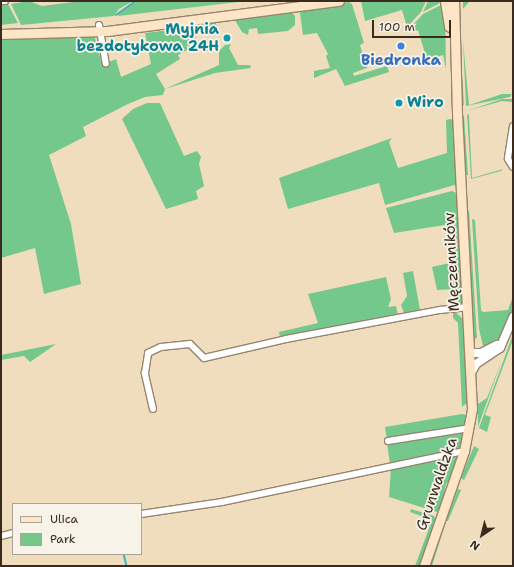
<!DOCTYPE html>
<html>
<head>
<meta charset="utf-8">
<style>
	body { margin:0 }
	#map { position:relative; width:514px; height:567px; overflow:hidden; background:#f0ddbd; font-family:"Shantell Sans",sans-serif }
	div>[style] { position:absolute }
	.green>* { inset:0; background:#75c88b }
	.round { border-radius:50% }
	.stream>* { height:1.5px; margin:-0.75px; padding:0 0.75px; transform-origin:0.75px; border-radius:0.75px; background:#43b3b9 }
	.roads { filter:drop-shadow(1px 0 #96846e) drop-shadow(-1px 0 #96846e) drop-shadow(0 1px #96846e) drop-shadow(0 -1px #96846e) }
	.minor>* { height:6px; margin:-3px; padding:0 3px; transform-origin:3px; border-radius:3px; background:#fff }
	.tertiary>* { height:8px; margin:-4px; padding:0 4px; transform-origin:4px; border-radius:4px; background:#fff }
	.secondary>* { height:9px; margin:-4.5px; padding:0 4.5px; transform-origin:4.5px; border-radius:4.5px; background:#fee5c5 }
	.dots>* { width:11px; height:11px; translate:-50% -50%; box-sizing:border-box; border:2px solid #f7f3e8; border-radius:50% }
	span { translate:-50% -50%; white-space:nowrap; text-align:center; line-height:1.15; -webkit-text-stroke:3.5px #f7f3e8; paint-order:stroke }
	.culture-label { font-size:15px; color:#0d838f; font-weight:700 }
	.right { translate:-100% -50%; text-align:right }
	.left { translate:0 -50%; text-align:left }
	.shop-label { font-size:15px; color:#366cbe; font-weight:700 }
	.street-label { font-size:15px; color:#3b2a1e }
	.frame { position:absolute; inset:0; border:2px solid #3b2a1e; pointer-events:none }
	.legend { position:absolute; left:12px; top:503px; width:130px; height:52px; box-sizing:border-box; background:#f7f3e8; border:1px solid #aca397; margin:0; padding:5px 7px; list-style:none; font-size:12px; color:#3b2a1e }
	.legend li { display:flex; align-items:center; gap:8px; height:20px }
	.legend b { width:20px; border:1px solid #aca397 }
	.north { position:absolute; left:462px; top:515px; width:40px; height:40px; -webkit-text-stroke:3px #f7f3e8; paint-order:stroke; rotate:215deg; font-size:11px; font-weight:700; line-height:16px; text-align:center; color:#3b2a1e }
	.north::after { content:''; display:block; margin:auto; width:14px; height:18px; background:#3b2a1e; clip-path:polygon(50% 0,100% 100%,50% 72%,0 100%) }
	.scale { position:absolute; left:372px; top:20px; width:79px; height:18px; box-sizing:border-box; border:2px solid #3b2a1e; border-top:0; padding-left:5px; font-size:12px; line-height:14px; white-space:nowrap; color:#3b2a1e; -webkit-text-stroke:3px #f7f3e8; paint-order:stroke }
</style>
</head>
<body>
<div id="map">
	<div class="green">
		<div style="clip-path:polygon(29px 1px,42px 6px,81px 1px,133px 1px,119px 9px,114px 16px,21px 25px,11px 4px)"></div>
		<div style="clip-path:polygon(138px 1px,247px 1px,118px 16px,119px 13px)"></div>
		<div style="clip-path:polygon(361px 1px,426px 1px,421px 12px,407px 27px,402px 10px,365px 21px)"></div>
		<div style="clip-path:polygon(428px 1px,438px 1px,440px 3px,423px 12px)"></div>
		<div style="clip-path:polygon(463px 1px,470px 1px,463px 9px,463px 37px)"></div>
		<div style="clip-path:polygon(349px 2px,352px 4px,364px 43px,360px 45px,364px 59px,368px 58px,369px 62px,367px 68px,353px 73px,354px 76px,387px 66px,389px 72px,345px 86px,336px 69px,314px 78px,314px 71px,330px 68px,326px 56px,328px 54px,317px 33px,303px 35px,300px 13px,301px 10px,306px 8px)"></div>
		<div style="clip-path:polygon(1px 4px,8px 4px,18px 23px,1px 25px)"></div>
		<div style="clip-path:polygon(441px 5px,442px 11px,445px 11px,446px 69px,443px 55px,427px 60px,418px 30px,410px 32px,409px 29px,423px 14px)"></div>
		<div style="clip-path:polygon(290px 10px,295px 16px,295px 25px,288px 31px,258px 34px,257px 28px,249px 29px,248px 35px,242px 32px,236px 22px,236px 17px)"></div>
		<div style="clip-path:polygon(225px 19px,229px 21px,216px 23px,217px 28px,200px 30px,201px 24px,205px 21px)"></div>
		<div style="clip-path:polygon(195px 27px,196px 45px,178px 55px,180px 59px,156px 74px,165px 89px,219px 65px,219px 51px,225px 45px,231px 44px,229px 48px,238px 65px,250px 65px,251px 68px,215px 73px,165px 89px,163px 95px,145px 97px,128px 104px,83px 127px,86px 136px,49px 155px,71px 224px,81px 284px,44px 294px,35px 248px,1px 258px,1px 38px,95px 38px,102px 65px,116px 59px,121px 77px,151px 64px,145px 33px)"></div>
		<div style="clip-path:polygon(463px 41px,469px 105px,502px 94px,512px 94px,510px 97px,466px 106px)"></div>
		<div class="round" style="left:204px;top:41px;width:10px;height:10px"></div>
		<div style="clip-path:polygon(460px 42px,464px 105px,460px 105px,457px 44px)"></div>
		<div style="clip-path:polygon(502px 99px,513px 99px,513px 102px,502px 101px,467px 111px)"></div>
		<div style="clip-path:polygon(147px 103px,160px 103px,184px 156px,197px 151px,201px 157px,199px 164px,204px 186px,196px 191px,198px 199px,166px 209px,122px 119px,133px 109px)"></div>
		<div style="clip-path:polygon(467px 114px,469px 115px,472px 178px,503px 169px,501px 171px,471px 179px)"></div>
		<div style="clip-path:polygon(462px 116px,464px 116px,468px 175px,465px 175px)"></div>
		<div style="clip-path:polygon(450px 119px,454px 120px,458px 184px,385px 205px,379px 183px,288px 209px,279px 178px,392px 138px,389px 142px,398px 168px,447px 153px,446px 120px)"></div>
		<div style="clip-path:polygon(452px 191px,459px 194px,464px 304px,456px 305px,456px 289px,437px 290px,432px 267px,454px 262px,451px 224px,394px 233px,386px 208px)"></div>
		<div style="clip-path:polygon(469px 210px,477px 338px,473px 339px,467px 212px)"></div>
		<div style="clip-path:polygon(472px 219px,475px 220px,481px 310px,483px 312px,508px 310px,513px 296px,513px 310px,501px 338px,484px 350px,479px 329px)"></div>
		<div style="clip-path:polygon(413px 271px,420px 310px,404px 313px,401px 305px,407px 296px,403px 273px)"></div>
		<div style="clip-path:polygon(386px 277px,391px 299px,388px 307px,396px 306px,398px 315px,280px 337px,279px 332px,318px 323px,308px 294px)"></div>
		<div style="clip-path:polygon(453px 310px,464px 320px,468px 402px,462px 407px,458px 323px,453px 318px)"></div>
		<div style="clip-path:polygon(513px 334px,513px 340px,485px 415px,491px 417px,487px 432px,479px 428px)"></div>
		<div style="clip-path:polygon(56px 344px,30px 362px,24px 356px,1px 360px,1px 355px)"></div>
		<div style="clip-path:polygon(502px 360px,493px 385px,478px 427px,478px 404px,487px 398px)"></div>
		<div style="clip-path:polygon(462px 414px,466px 415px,465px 427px,387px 440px,385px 427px)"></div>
		<div style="clip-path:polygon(464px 431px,460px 449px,390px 464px,387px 444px)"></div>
		<div style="clip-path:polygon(474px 446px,479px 449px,464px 480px,461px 478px)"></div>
		<div style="clip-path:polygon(460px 454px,451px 478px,446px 484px,441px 509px,437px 512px,389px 497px,391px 467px)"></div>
		<div style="clip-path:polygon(458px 489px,461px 490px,448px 521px,446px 521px)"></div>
		<div style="clip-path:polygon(411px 509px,434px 516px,437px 523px,421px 566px,415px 566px,432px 520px,410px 512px)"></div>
		<div style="clip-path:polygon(445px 525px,432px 566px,430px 566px,437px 547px)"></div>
	</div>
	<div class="stream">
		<div style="left:116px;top:15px;width:24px;rotate:-35deg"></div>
		<div style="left:124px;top:554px;width:12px;rotate:76deg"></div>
	</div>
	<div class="roads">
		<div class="minor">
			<div style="left:1px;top:1px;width:4px"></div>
			<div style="left:99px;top:25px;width:39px;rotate:80deg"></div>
			<div style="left:513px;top:126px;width:33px;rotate:99deg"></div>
			<div style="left:508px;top:159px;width:9px;rotate:58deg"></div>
			<div style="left:153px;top:409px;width:37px;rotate:-103deg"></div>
			<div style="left:145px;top:373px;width:20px;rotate:-81deg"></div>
			<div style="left:148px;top:353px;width:14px;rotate:-25deg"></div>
			<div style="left:161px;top:347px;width:29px;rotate:-6deg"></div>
			<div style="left:190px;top:344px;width:20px;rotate:45deg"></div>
			<div style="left:204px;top:358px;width:84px;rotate:-13deg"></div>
			<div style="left:286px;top:339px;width:157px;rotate:-10.7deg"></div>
			<div style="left:440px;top:310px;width:28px;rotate:-6deg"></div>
			<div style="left:388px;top:441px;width:83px;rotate:-9deg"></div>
			<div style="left:141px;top:514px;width:82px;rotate:-8.4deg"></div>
			<div style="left:222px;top:502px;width:247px;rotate:-11.9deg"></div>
			<div style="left:1px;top:536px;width:12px;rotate:-14deg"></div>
		</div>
		<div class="tertiary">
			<div style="left:471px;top:353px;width:10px"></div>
			<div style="left:481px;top:353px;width:18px;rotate:-27deg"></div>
			<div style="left:472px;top:371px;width:8px;rotate:-60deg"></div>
			<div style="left:476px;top:364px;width:29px;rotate:-34deg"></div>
			<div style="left:500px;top:348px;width:34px;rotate:-67deg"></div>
		</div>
		<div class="secondary">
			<div style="left:445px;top:1px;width:26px;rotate:81deg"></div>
			<div style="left:1px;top:34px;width:106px;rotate:-1.6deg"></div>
			<div style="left:107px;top:31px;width:234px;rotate:-7.4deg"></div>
			<div style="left:424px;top:566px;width:122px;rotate:-70.8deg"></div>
			<div style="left:464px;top:451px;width:43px;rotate:-79.2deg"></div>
			<div style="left:472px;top:409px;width:296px;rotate:-92.9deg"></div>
			<div style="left:457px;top:113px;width:112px;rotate:-91.5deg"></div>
		</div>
	</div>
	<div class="dots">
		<div style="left:227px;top:38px;background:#0f9aa8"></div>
		<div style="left:401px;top:46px;background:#3f7fe0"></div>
		<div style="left:399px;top:103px;background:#0f9aa8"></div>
	</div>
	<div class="culture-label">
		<span class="right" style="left:219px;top:38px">Myjnia<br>bezdotykowa 24H</span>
		<span class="left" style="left:407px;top:103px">Wiro</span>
	</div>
	<div class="shop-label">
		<span style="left:401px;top:61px">Biedronka</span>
	</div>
	<div class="street-label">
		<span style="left:452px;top:262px;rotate:-93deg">Męczenników</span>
		<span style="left:437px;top:484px;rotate:-71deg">Grunwaldzka</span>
	</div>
	<div class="frame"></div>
	<ul class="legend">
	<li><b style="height:5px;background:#fee5c5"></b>Ulica</li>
	<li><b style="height:11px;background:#75c88b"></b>Park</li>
	</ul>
	<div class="north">N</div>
	<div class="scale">100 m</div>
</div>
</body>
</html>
